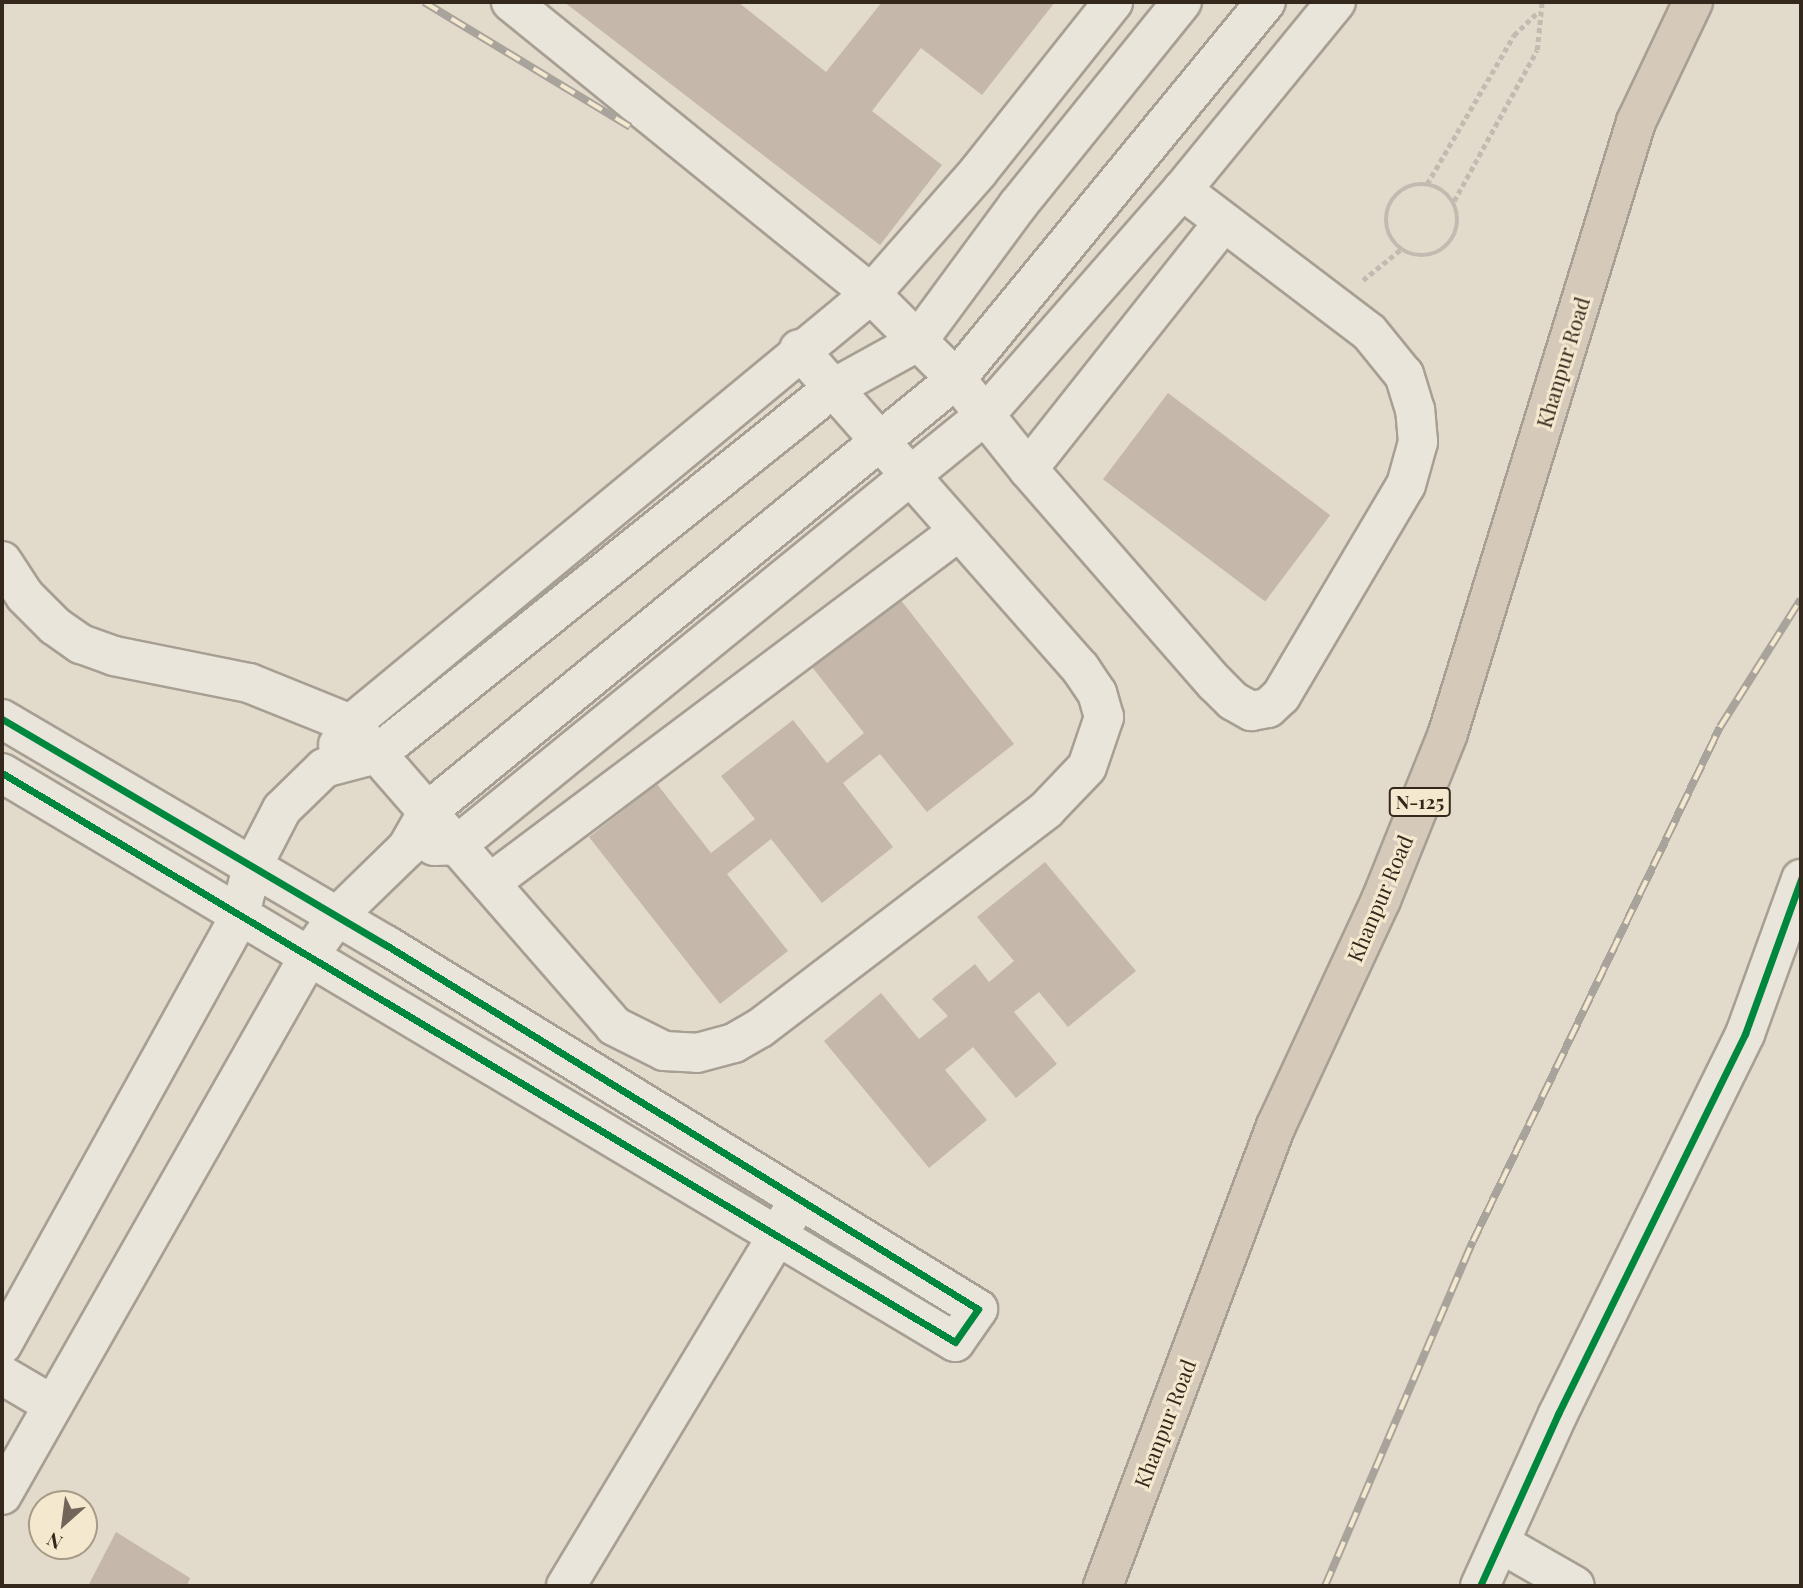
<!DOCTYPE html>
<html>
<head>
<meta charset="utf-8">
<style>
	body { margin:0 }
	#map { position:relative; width:1803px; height:1588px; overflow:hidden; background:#e2daca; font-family:"Playfair Display",serif }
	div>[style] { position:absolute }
	.building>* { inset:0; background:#c5b8ab; transform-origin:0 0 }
	.path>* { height:4.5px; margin-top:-2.25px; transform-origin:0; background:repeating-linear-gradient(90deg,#c2bbb2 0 5px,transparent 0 8.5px) }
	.path>.ring { margin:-2.25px; padding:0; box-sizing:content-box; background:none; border:4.5px solid #c2bbb2; border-radius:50% }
	.roads { filter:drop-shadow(2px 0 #a79f93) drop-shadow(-2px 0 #a79f93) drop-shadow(0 2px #a79f93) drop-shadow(0 -2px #a79f93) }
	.minor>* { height:38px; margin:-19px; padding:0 19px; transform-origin:19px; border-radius:19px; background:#eae5db }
	.highway>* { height:38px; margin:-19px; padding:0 19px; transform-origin:19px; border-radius:19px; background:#d5caba }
	.rail>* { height:8px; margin-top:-4px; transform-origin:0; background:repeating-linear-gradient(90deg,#f4e8ce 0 16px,#a9a49b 0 32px); box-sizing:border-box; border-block:2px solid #a9a49b }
	.cycleway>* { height:7px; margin:-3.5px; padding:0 3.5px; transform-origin:3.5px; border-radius:3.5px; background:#00873e }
	span { translate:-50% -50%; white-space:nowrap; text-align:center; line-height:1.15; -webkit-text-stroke:6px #f4e8ce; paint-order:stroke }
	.shield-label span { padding:2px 5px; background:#f4e8ce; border:2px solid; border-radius:5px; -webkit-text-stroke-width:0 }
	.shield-label { font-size:19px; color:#34271c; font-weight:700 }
	.street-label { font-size:21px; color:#34271c }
	.frame { position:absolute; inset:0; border:4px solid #34271c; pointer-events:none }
	.north { position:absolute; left:28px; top:1490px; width:70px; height:70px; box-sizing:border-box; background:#f4e8ce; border:2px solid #a79b87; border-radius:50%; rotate:208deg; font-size:19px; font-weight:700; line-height:28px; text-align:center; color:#34271c }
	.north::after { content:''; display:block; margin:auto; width:24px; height:32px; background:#716659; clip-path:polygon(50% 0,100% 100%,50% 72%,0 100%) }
</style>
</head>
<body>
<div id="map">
	<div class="building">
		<div style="clip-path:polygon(564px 2px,738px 2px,826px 72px,882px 2px,1055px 2px,982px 95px,921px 48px,872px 111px,942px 165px,880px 245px)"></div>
		<div style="left:1168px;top:393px;width:203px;height:108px;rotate:37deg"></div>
		<div style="clip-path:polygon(896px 594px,1014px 744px,927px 812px,880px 754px,843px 783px,893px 847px,822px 903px,771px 839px,727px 874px,788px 951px,720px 1004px,589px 837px,657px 784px,711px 853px,755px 819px,721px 776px,793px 720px,827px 763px,864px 733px,808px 662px)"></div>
		<div style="clip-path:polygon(1045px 862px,1136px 971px,1068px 1027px,1039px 992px,1014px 1012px,1057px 1064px,1016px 1098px,973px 1047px,945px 1070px,987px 1120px,929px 1168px,824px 1041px,881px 993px,919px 1039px,948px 1016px,932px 999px,975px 964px,989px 982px,1014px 961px,977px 917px)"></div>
		<div style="clip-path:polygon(116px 1532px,190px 1578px,187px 1586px,88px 1586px)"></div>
	</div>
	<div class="path">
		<div class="ring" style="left:1386px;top:184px;width:67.5px;height:67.5px"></div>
		<div style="left:1427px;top:184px;width:173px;rotate:-59.7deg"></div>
		<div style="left:1514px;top:35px;width:33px;rotate:-44deg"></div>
		<div style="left:1454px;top:201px;width:172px;rotate:-61.2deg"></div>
		<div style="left:1537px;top:50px;width:48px;rotate:-84.1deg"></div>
		<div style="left:1363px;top:280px;width:48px;rotate:-39deg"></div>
	</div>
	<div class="roads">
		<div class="minor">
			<div style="left:511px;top:2px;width:464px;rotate:39deg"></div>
			<div style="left:871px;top:294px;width:120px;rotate:45deg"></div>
			<div style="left:956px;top:379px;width:115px;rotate:51.3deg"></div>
			<div style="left:1028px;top:469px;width:284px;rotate:48.9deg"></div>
			<div style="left:1215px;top:683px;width:25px;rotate:45deg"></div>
			<div style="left:1233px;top:701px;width:21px;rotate:29deg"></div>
			<div style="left:1251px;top:711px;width:17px;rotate:-10deg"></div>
			<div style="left:1268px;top:708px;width:18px;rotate:-43deg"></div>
			<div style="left:1281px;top:696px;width:245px;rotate:-59.4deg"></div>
			<div style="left:1406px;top:485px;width:45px;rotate:-74.4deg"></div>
			<div style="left:1418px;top:442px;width:32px;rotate:-95deg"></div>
			<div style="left:1415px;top:410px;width:37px;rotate:-107deg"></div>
			<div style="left:1404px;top:375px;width:55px;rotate:-129.1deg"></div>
			<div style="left:1369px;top:332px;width:235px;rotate:-142.8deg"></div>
			<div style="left:1028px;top:469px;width:315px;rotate:-51.6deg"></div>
			<div style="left:2px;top:561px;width:42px;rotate:56.7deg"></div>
			<div style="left:25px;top:596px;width:42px;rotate:45deg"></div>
			<div style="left:55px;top:626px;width:32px;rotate:35deg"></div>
			<div style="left:81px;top:644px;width:35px;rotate:20deg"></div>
			<div style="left:114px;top:656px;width:138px;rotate:11.3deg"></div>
			<div style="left:249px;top:683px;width:110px;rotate:21.9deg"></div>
			<div style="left:351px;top:724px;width:400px;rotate:48.9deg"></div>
			<div style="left:614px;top:1026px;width:56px;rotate:26.6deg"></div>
			<div style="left:664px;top:1051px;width:33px;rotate:3deg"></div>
			<div style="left:697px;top:1053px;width:38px;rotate:-15deg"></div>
			<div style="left:734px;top:1043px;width:30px;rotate:-30deg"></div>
			<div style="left:760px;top:1028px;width:360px;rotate:-37.3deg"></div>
			<div style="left:1046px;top:810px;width:59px;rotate:-46.4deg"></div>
			<div style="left:1087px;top:767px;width:53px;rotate:-71.2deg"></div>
			<div style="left:1104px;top:717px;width:25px;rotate:-106deg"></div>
			<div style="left:1097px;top:693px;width:30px;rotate:-124deg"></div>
			<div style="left:1080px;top:668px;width:425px;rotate:-131.4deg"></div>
			<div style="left:2px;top:719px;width:446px;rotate:30.5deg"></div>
			<div style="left:386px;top:945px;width:695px;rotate:31.59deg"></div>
			<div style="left:978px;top:1309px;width:40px;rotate:124.9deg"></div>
			<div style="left:955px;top:1342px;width:1110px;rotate:-149.16deg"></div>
			<div style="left:338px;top:745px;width:25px;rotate:-58deg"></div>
			<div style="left:351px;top:724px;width:675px;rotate:-39.59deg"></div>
			<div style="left:871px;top:294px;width:162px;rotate:-48.7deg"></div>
			<div style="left:978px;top:172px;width:217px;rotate:-51.5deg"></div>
			<div style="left:434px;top:846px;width:23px;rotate:-2deg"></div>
			<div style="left:457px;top:845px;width:681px;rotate:-39.16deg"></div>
			<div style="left:985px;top:415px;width:299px;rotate:-48.8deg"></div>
			<div style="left:1182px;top:190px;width:243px;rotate:-50.7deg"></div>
			<div style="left:490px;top:883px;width:586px;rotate:-36.89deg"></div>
			<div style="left:2px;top:1345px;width:488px;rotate:-61deg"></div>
			<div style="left:239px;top:918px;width:53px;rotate:-75.7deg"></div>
			<div style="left:252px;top:867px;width:65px;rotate:-62.7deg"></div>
			<div style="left:282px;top:809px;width:59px;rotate:-44.3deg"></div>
			<div style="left:324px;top:768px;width:55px;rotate:-14.8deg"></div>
			<div style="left:377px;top:754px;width:583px;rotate:-38.74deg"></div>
			<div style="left:832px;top:389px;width:97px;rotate:-28.9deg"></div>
			<div style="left:917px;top:342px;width:170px;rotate:-53.6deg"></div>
			<div style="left:1018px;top:205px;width:261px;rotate:-51.1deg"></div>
			<div style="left:2px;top:1375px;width:59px;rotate:30.5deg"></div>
			<div style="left:2px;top:1495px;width:620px;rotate:-60.34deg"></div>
			<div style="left:309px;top:956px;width:49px;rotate:-55deg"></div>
			<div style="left:337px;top:916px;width:98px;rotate:-44.2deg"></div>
			<div style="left:407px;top:848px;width:43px;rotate:-60.4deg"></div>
			<div style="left:428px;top:811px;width:682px;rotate:-39.29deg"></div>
			<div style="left:956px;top:379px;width:488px;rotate:-50.6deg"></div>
			<div style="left:1500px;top:1543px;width:86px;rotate:29.8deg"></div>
			<div style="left:566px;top:1586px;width:436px;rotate:-58.9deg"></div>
			<div style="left:1480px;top:1586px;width:189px;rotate:-65.6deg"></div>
			<div style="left:1558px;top:1414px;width:424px;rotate:-63.8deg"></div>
			<div style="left:1745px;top:1034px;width:165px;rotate:-70.1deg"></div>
		</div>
		<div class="highway">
			<div style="left:1103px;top:1586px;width:491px;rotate:-69.4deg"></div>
			<div style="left:1276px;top:1126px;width:249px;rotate:-65.1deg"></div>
			<div style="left:1381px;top:900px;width:180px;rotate:-68.1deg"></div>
			<div style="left:1448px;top:733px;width:639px;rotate:-72.9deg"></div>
			<div style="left:1636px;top:122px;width:133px;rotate:-64.6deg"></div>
		</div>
	</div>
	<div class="rail">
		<div style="left:424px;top:2px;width:241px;rotate:31.2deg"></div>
		<div style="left:1325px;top:1586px;width:375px;rotate:-66.8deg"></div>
		<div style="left:1473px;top:1241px;width:570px;rotate:-64.33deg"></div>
		<div style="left:1720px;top:727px;width:151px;rotate:-57.7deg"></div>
	</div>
	<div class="cycleway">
		<div style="left:2px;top:719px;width:446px;rotate:30.5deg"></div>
		<div style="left:386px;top:945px;width:695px;rotate:31.59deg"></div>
		<div style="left:978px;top:1309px;width:40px;rotate:124.9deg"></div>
		<div style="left:955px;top:1342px;width:1110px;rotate:-149.16deg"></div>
		<div style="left:1480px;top:1586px;width:189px;rotate:-65.6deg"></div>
		<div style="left:1558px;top:1414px;width:424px;rotate:-63.8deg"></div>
		<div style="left:1745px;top:1034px;width:165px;rotate:-70.1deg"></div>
	</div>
	<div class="shield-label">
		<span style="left:1420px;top:802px">N-125</span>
	</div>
	<div class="street-label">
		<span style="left:1562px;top:362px;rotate:-73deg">Khanpur Road</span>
		<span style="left:1379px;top:898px;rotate:-67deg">Khanpur Road</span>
		<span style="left:1164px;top:1423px;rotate:-69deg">Khanpur Road</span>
	</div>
	<div class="frame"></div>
	<div class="north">N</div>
</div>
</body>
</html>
